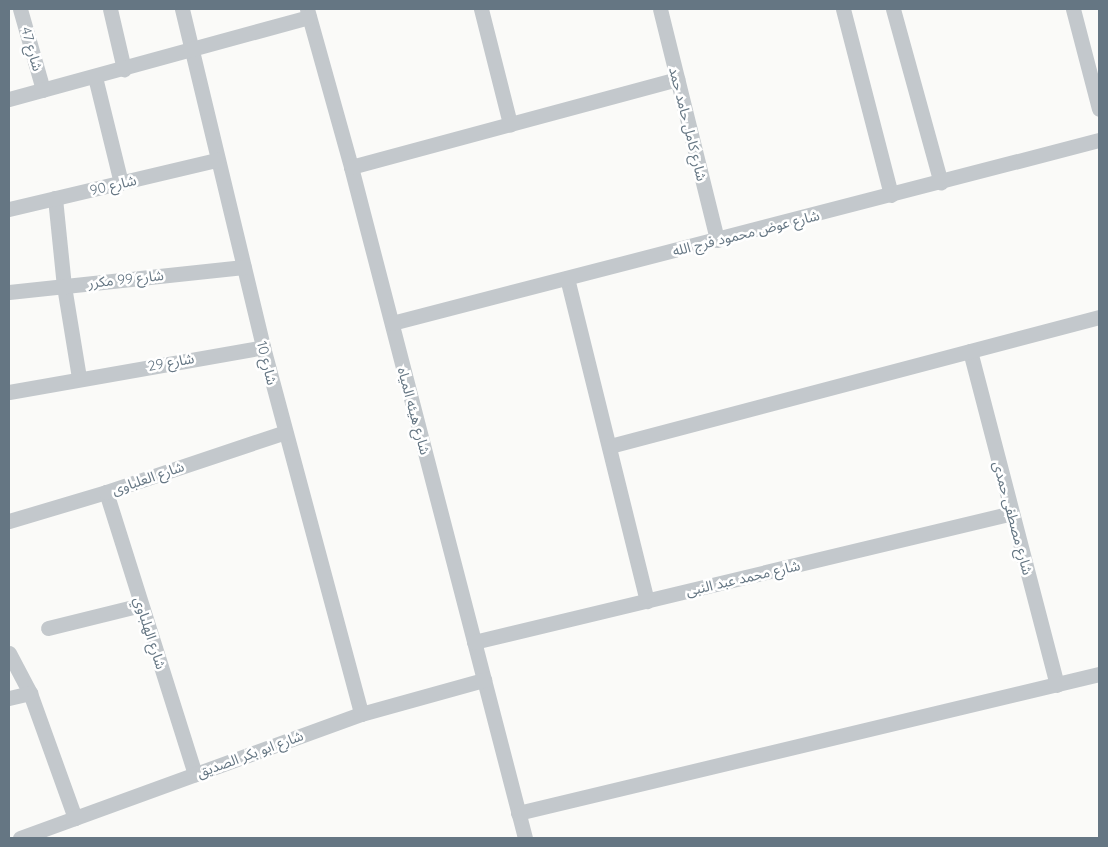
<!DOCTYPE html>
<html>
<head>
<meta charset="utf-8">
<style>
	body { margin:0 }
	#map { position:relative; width:1108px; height:847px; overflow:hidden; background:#fafaf8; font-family:Quicksand,"Noto Sans Arabic",sans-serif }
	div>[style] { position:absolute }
	.minor>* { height:15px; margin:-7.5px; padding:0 7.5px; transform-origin:7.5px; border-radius:7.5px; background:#c3c8cc }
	span { translate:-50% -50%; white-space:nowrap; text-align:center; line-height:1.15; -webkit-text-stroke:5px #fff; paint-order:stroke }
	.street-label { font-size:14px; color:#657683 }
	.frame { position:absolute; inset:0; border:10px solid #657683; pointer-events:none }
</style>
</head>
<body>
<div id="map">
	<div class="minor">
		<div style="left:20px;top:9px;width:84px;rotate:74.1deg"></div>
		<div style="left:110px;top:9px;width:62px;rotate:76.9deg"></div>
		<div style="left:182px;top:9px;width:348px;rotate:76.5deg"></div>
		<div style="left:263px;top:347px;width:380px;rotate:75deg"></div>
		<div style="left:307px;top:9px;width:164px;rotate:74.4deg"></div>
		<div style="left:351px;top:167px;width:693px;rotate:75.46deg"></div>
		<div style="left:481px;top:9px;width:119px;rotate:75.8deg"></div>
		<div style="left:660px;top:9px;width:238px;rotate:76.1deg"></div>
		<div style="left:843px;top:9px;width:192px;rotate:75.5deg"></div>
		<div style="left:893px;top:9px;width:180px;rotate:74.6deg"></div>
		<div style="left:1073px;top:9px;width:103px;rotate:75.4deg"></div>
		<div style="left:95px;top:77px;width:109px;rotate:76.2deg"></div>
		<div style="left:9px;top:99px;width:311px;rotate:-15.3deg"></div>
		<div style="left:351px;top:167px;width:338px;rotate:-15.1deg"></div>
		<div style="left:55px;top:198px;width:88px;rotate:84.2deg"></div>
		<div style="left:64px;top:286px;width:93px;rotate:80.7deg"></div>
		<div style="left:9px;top:209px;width:214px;rotate:-13.3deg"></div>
		<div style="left:567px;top:278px;width:333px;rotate:76.1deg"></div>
		<div style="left:9px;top:292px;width:236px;rotate:-6.1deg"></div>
		<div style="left:392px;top:323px;width:730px;rotate:-14.51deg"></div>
		<div style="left:970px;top:351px;width:345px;rotate:75.4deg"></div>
		<div style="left:9px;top:392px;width:258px;rotate:-10deg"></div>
		<div style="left:610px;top:446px;width:506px;rotate:-14.78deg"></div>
		<div style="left:106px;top:492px;width:296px;rotate:72.5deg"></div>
		<div style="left:9px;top:521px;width:101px;rotate:-16.6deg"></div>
		<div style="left:106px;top:492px;width:189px;rotate:-18.5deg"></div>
		<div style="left:48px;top:628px;width:96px;rotate:-13.9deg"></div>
		<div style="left:474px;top:642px;width:553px;rotate:-13.48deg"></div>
		<div style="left:9px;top:653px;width:45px;rotate:62.3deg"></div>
		<div style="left:30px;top:693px;width:133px;rotate:70.2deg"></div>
		<div style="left:9px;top:698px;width:22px;rotate:-13deg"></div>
		<div style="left:518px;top:813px;width:597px;rotate:-13.45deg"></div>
		<div style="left:20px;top:838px;width:363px;rotate:-20deg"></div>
		<div style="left:361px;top:714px;width:128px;rotate:-15.5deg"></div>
	</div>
	<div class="street-label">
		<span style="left:32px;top:49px;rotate:74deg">شارع 47</span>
		<span style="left:688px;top:124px;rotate:76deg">شارع كامل حامد حمد</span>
		<span style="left:113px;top:185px;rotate:-13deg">شارع 90</span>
		<span style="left:746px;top:233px;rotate:-14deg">شارع عوض محمود فرج الله</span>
		<span style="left:126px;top:279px;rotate:-6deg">شارع 99 مكرر</span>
		<span style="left:171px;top:362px;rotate:-10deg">شارع 29</span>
		<span style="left:267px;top:363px;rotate:76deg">شارع 10</span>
		<span style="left:414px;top:411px;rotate:75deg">شارع هيئه المياه</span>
		<span style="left:148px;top:478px;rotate:-19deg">شارع العلباوى</span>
		<span style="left:1013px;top:518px;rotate:75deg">شارع مصطفى حمدى</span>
		<span style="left:743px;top:578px;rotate:-13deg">شارع محمد عبد النبى</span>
		<span style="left:150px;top:633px;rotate:72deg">شارع الهلباوي</span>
		<span style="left:250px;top:754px;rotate:-20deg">شارع ابو بكر الصديق</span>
	</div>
	<div class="frame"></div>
</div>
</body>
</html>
